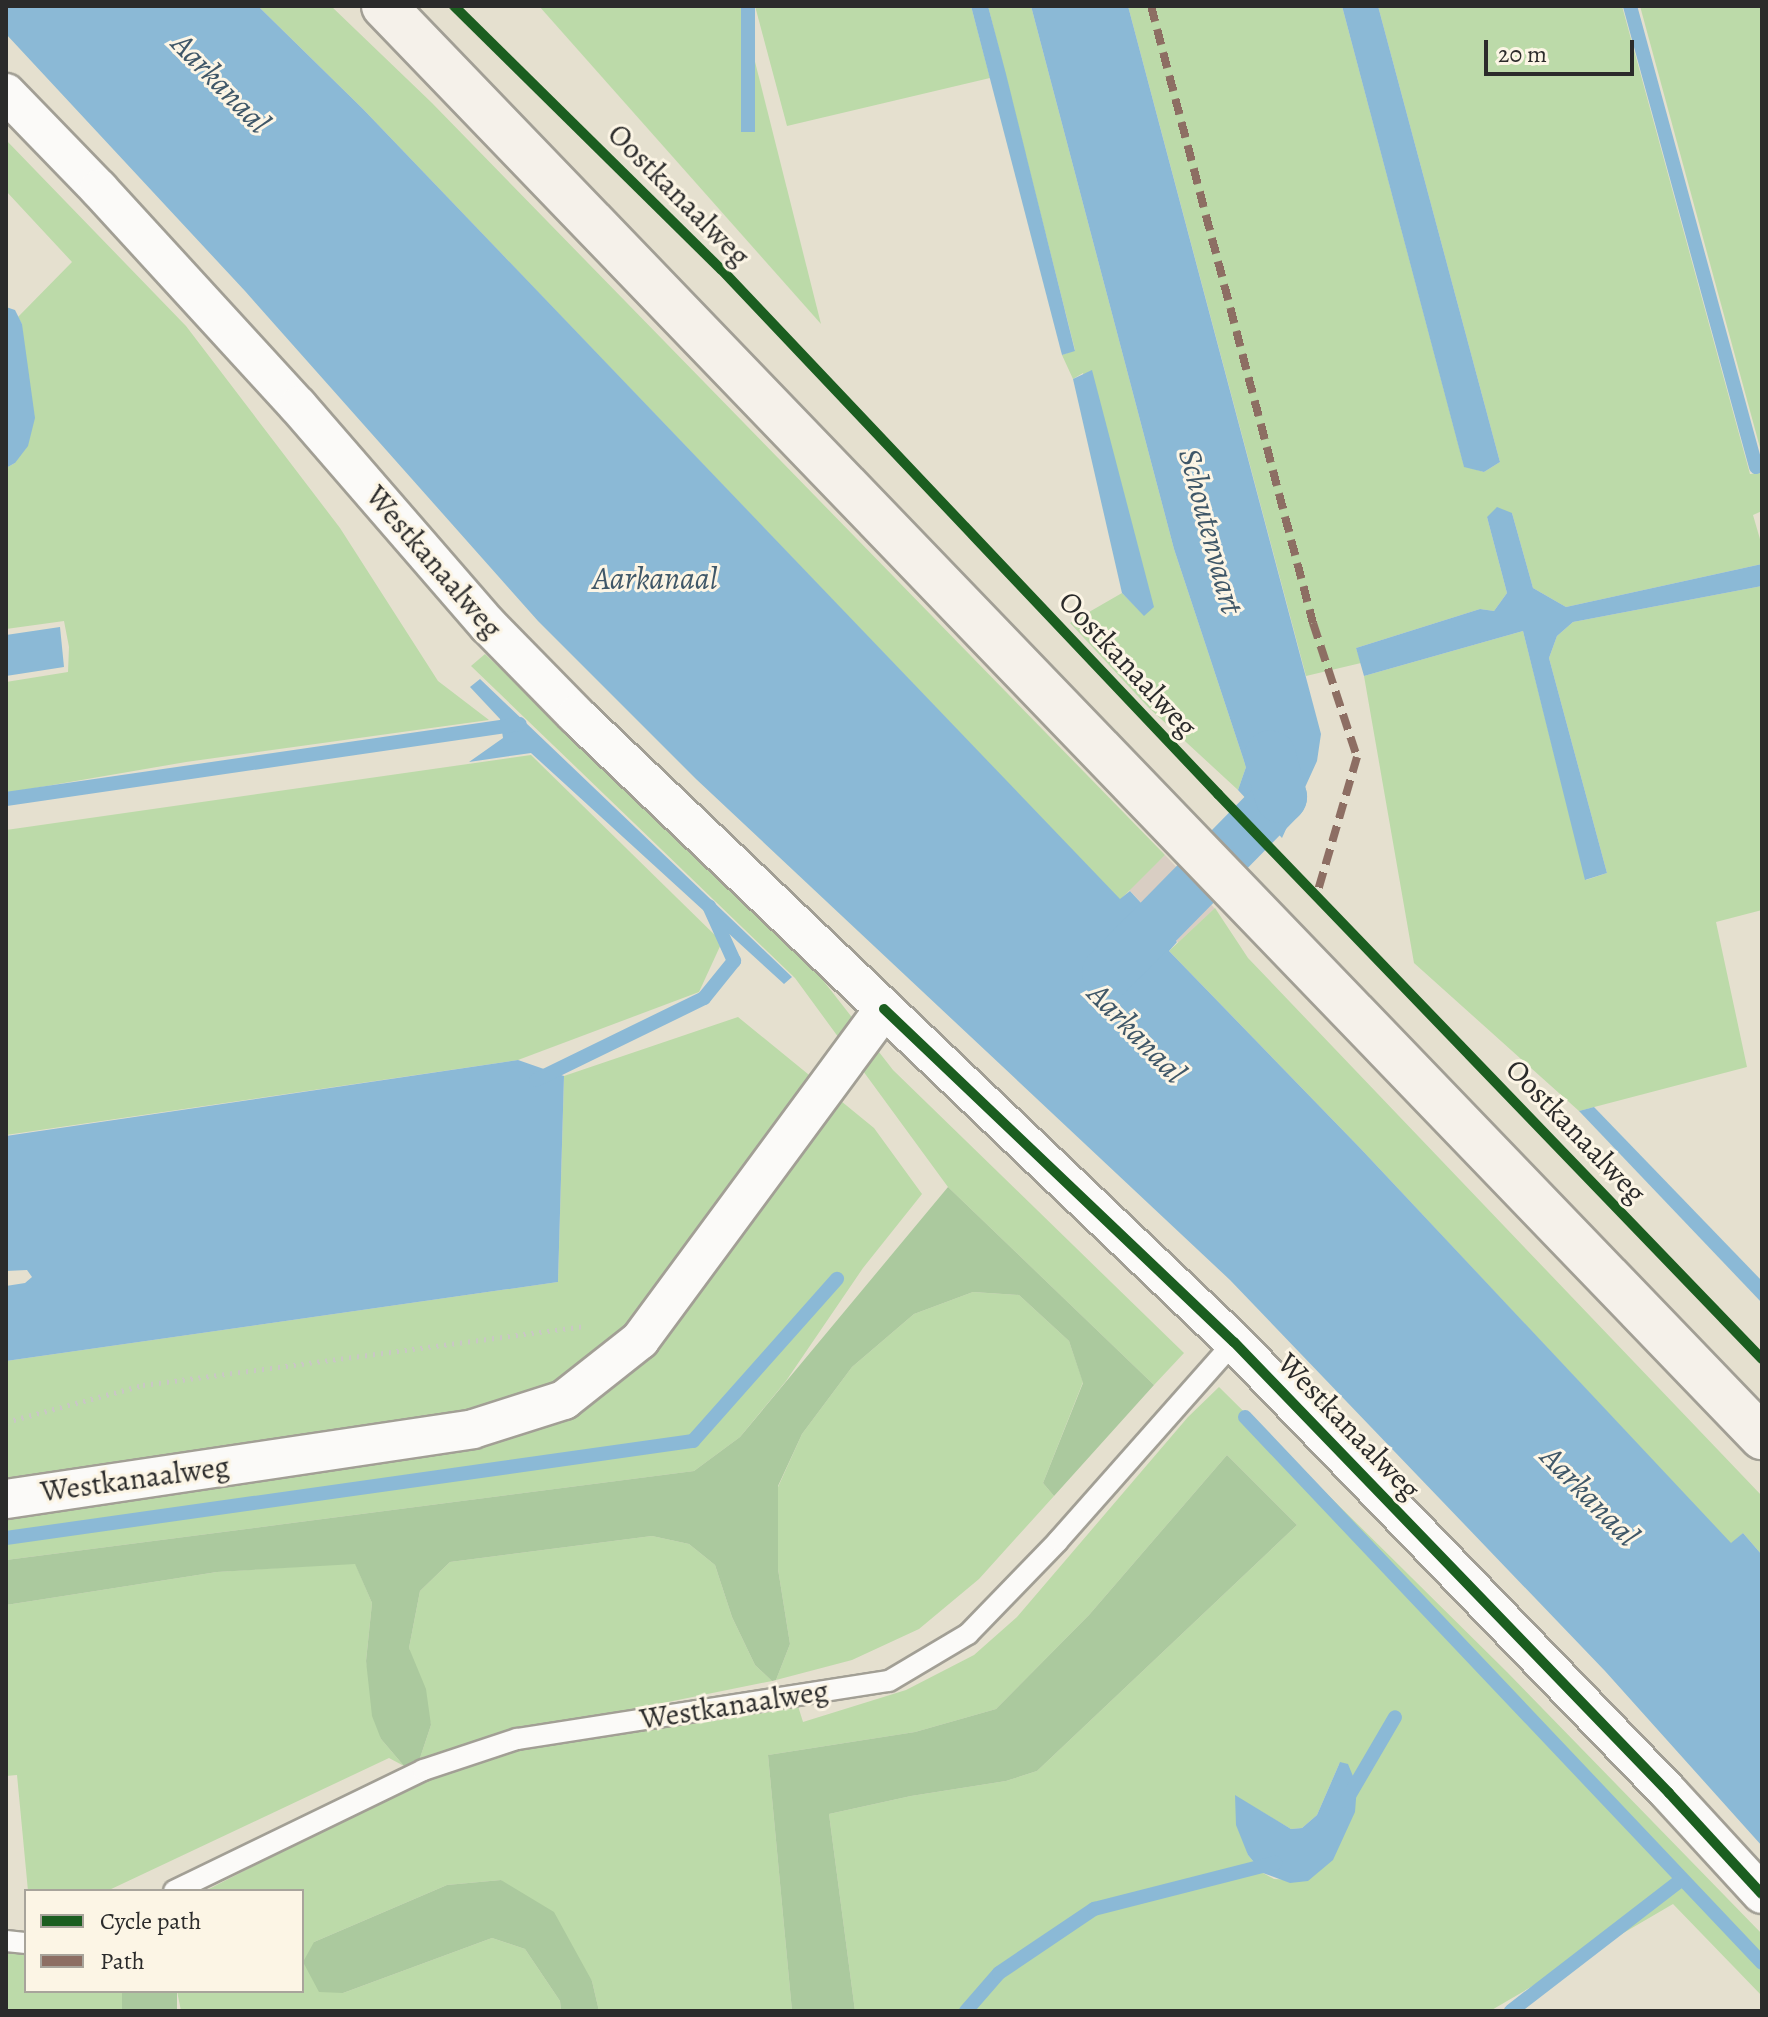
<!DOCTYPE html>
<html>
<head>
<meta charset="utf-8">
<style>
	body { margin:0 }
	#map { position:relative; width:1768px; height:2017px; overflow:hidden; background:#e5e0cf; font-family:Alegreya,serif }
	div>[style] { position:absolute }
	.industrial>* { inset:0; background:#d9cec3; transform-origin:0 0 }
	.green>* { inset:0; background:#bcdaa9 }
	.forest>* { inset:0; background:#abc99e; transform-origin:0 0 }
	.water>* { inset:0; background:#8bb9d6; transform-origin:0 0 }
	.stream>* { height:14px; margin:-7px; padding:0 7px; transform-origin:7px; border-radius:7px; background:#8bb9d6 }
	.canal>* { height:52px; margin:-26px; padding:0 26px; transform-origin:26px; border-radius:26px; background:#8bb9d6 }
	.path>* { height:5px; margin-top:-2.5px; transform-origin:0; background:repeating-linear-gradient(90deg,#c9c7c4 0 2px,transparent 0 8px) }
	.roads { filter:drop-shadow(2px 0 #a29f95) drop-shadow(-2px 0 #a29f95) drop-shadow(0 2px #a29f95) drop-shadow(0 -2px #a29f95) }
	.lane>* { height:20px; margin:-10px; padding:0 10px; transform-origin:10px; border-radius:10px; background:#fbfaf8 }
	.street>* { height:38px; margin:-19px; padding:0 19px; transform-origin:19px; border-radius:19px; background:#fbfaf8 }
	.secondary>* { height:44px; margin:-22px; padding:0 22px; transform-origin:22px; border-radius:22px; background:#f5f1ea }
	.quiet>* { height:8px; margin-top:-4px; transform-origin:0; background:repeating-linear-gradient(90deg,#8d6e63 0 16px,transparent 0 24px) }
	.cycleway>* { height:10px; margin:-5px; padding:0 5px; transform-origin:5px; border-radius:5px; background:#1b5e20 }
	span { translate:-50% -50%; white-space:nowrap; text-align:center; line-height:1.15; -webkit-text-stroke:6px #fcf5e5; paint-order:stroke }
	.street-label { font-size:30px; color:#2b2b2b }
	.water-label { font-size:32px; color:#3f5768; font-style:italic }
	.frame { position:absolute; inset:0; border:8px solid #2b2b2b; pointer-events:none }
	.legend { position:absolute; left:24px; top:1889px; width:280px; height:104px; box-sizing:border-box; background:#fcf5e5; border:2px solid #a8a49b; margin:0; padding:10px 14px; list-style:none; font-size:24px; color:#2b2b2b }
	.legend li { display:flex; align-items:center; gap:16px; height:40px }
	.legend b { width:40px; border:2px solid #a8a49b }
	.scale { position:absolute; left:1484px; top:40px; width:150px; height:36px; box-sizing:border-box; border:4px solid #2b2b2b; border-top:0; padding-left:10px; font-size:24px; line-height:28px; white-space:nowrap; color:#2b2b2b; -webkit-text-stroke:6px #fcf5e5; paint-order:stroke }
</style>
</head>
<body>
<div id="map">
	<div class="industrial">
		<div style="left:1165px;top:855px;width:73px;height:50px;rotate:47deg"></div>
	</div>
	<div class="green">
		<div style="clip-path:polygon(258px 6px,331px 6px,432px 103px,1165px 855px,1120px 900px,363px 109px)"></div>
		<div style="clip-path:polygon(539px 6px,741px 6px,821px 324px)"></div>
		<div style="clip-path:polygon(755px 6px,971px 6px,990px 78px,787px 126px)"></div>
		<div style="clip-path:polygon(988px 6px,1031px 6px,1174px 549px,1246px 767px,1238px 790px,1148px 707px,1070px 623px,1122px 593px,1144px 615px,1083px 373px,1073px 379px,1062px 355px,1075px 350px)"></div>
		<div style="clip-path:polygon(1128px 6px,1342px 6px,1464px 466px,1484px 472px,1500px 462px,1378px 6px,1622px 6px,1750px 474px,1762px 473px,1762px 511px,1753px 515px,1762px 546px,1762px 564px,1566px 607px,1533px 588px,1512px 513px,1487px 517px,1507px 593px,1494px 611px,1480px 609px,1356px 648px,1361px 663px,1306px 676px)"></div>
		<div style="clip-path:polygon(1640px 6px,1762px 6px,1762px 455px)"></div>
		<div style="clip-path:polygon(6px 140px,186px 326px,340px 528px,438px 681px,489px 720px,186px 762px,6px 793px,6px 682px,68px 672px,69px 647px,64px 621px,6px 629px,6px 468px,15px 463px,22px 324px,18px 317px,72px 262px,6px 191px)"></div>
		<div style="clip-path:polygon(1762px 586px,1762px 910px,1716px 922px,1747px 1067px,1579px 1111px,1414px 963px,1364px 676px,1523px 631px,1586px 880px,1607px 873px,1549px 658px,1557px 636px,1573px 622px)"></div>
		<div style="clip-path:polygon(485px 654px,808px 961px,893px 1070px,1184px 1353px,1154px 1385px,948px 1187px,795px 978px,471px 666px)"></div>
		<div style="clip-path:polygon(531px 755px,722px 942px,699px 992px,518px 1060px,6px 1135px,6px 830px)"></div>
		<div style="clip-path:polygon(1215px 908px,1248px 958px,1762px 1496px,1762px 1555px,1743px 1533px,1731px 1544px,1361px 1149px,1169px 951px)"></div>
		<div style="clip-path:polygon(738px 1017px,874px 1128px,922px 1194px,863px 1268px,786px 1381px,740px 1437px,694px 1471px,6px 1560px,6px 1361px,558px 1282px,564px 1076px)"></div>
		<div style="clip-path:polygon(973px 1292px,1019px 1295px,1069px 1341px,1083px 1382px,1043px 1483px,1054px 1496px,979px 1579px,919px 1629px,852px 1660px,776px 1680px,790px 1644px,778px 1569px,778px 1487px,802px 1434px,852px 1367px,914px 1314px)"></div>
		<div style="clip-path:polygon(evenodd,1219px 1387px,1507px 1672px,1762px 1934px,1762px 1996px,1673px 1904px,1490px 2011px,855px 2011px,829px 1814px,911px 1796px,1006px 1781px,1037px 1771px,1297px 1525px,1227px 1455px,1089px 1615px,996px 1709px,915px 1732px,768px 1755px,792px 2011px,599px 2011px,592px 1981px,501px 1880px,447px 1885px,314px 1942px,343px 1993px,492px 1938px,525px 1949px,560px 2001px,561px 2011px,181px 2011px,177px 1991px,302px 1991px,302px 1891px,205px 1891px,323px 1830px,448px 1772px,505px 1752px,624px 1728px,798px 1706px,803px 1722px,906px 1690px,974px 1655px,1017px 1617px,1188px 1417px,1219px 1387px,1340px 1762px,1308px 1881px,1274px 1879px,1263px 1873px,1248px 1855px,1235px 1796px,1291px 1829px,1302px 1828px,1317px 1815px,1340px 1762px)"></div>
		<div style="clip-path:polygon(652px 1536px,689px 1544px,715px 1565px,732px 1617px,755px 1665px,772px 1681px,491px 1738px,419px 1761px,431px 1725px,409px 1648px,420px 1591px,450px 1562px)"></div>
		<div style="clip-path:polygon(355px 1563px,372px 1603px,366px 1661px,381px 1739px,404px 1766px,389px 1758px,107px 1891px,28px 1891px,17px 1775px,6px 1776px,6px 1605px,217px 1572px)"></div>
		<div style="clip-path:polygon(6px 1952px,26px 1953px,26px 1991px,122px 1991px,125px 2011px,6px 2011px)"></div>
	</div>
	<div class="forest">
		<div style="clip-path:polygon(948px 1187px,1154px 1385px,1054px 1496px,1043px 1483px,1083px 1383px,1069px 1341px,1019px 1295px,973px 1292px,914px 1314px,852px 1367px,802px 1434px,778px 1486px,778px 1569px,790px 1644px,776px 1680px,772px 1681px,755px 1665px,732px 1617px,715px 1565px,689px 1544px,652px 1536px,450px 1562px,420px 1591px,409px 1648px,426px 1689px,431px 1725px,419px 1761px,404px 1766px,381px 1739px,372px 1716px,366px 1661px,372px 1603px,355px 1564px,217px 1572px,6px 1605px,6px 1560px,694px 1471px,740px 1437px)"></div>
		<div style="clip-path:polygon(1227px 1455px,1297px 1525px,1037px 1771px,1006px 1781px,911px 1796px,829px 1814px,855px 2011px,792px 2011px,768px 1755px,915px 1732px,996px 1709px,1089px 1615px)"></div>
		<div style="clip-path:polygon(501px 1880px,554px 1912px,592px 1981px,599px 2011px,561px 2011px,560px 2001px,525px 1949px,492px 1938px,343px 1993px,319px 1992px,303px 1962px,314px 1942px,447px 1885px)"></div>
		<div style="left:122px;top:1991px;width:55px;height:20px"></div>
	</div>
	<div class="water">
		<div style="clip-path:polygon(6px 6px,258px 6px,363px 109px,1120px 899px,1130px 891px,1177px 942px,1169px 951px,1361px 1149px,1731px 1543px,1743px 1533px,1762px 1555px,1762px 1846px,1605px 1671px,1230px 1280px,696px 779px,538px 621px,245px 291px,6px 34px)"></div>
		<div style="left:741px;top:6px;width:14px;height:126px"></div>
		<div style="clip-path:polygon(971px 6px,988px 6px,1006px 74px,1075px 351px,1062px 355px)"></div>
		<div style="clip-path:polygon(1031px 6px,1128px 6px,1321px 734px,1317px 761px,1282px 838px,1238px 790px,1246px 767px,1174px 549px)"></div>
		<div style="clip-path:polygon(1342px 6px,1378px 6px,1500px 462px,1484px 472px,1464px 467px)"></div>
		<div style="clip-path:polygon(6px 307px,15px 310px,22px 324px,35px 418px,28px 446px,15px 463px,6px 468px)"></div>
		<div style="clip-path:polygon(1092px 370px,1154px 607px,1144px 616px,1122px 593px,1073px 379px)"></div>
		<div style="clip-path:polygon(1497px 507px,1512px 513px,1533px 588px,1566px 607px,1762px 564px,1762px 586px,1573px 622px,1557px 636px,1549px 658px,1607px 873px,1585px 880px,1523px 631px,1364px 676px,1356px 648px,1480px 609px,1494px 611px,1507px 593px,1487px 517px)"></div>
		<div style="clip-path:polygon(60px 627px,64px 667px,6px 676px,6px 635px)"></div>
		<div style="clip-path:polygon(480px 679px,792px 977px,784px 984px,531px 753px,469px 762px,503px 738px,500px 719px,470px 687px)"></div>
		<div style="clip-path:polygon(518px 1060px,564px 1076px,558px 1282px,6px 1361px,6px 1286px,25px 1283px,32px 1277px,27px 1270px,6px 1271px,6px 1136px)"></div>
		<div style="clip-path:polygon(1594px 1107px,1762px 1281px,1762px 1303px,1579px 1111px)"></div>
		<div style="clip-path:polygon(1340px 1762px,1348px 1764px,1357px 1786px,1355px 1812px,1333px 1860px,1308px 1881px,1290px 1883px,1263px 1873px,1248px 1855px,1236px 1825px,1235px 1795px,1291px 1829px,1302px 1828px,1317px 1815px)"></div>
	</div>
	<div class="stream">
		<div style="left:1630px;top:6px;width:478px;rotate:74.7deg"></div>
		<div style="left:6px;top:799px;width:519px;rotate:-8.3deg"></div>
		<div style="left:536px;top:1080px;width:187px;rotate:-26deg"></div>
		<div style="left:704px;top:998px;width:48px;rotate:-51deg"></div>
		<div style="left:734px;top:961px;width:60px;rotate:-114.4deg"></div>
		<div style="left:1245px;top:1417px;width:752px;rotate:46.56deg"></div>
		<div style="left:6px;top:1538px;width:694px;rotate:-8.04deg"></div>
		<div style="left:693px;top:1441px;width:217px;rotate:-48.4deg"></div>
		<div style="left:1346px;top:1801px;width:97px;rotate:-59.7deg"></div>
		<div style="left:966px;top:2011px;width:50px;rotate:-49deg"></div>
		<div style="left:999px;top:1973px;width:115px;rotate:-34deg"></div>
		<div style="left:1094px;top:1909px;width:187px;rotate:-14.3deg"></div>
		<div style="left:1511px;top:2011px;width:215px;rotate:-37.6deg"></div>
	</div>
	<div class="canal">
		<div style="left:1108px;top:973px;width:247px;rotate:-45.5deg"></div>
		<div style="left:1281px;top:797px;width:42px;rotate:-105deg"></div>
	</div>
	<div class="path">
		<div style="left:6px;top:1422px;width:142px;rotate:-15.1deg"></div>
		<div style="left:143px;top:1385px;width:445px;rotate:-7.6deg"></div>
	</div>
	<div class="roads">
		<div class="lane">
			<div style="left:174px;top:1891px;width:277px;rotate:-25.9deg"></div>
			<div style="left:423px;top:1770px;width:99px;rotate:-18.3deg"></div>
			<div style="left:517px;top:1739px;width:376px;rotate:-8.9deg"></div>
			<div style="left:889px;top:1681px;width:92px;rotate:-30.7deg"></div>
			<div style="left:968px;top:1634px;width:129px;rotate:-45.9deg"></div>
			<div style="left:1058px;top:1541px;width:266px;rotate:-48.5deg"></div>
			<div style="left:6px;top:1941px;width:20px;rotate:6deg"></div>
		</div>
		<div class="street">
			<div style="left:6px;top:93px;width:134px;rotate:45.9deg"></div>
			<div style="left:99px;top:189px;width:294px;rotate:47.5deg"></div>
			<div style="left:298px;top:406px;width:290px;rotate:49.1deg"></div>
			<div style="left:488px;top:625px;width:126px;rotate:45.6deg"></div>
			<div style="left:576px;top:715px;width:909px;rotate:43.62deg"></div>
			<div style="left:1234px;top:1342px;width:627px;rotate:46.03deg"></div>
			<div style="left:1669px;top:1793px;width:137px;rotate:47.4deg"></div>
			<div style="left:6px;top:1499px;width:472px;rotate:-8.5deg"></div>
			<div style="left:473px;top:1429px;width:96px;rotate:-17.7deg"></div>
			<div style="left:564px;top:1400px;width:97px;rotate:-38.3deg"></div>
			<div style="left:640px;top:1340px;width:411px;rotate:-53.6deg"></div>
		</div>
		<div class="secondary">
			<div style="left:384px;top:6px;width:1987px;rotate:46.08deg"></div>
		</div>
	</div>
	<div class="quiet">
		<div style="left:1151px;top:6px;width:638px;rotate:75.29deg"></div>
		<div style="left:1313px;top:623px;width:141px;rotate:71.8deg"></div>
		<div style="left:1357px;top:757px;width:146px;rotate:106.3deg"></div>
	</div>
	<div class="cycleway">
		<div style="left:454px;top:6px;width:375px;rotate:44.6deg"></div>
		<div style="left:721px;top:269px;width:723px;rotate:46.57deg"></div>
		<div style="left:1218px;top:794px;width:784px;rotate:46.08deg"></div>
		<div style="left:884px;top:1009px;width:483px;rotate:43.6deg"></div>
		<div style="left:1234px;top:1342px;width:627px;rotate:46.03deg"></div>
		<div style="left:1669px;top:1793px;width:137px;rotate:47.4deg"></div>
	</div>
	<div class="street-label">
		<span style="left:679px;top:195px;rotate:45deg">Oostkanaalweg</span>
		<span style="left:434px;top:562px;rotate:49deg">Westkanaalweg</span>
		<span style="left:1128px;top:664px;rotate:47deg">Oostkanaalweg</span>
		<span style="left:1576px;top:1131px;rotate:46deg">Oostkanaalweg</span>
		<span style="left:1349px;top:1426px;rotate:46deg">Westkanaalweg</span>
		<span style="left:135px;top:1479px;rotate:-8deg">Westkanaalweg</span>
		<span style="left:734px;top:1705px;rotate:-9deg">Westkanaalweg</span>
	</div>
	<div class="water-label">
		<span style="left:221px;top:83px;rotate:46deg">Aarkanaal</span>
		<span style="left:1211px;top:531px;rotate:75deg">Schoutenvaart</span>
		<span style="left:655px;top:578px">Aarkanaal</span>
		<span style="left:1137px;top:1033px;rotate:46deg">Aarkanaal</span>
		<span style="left:1590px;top:1496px;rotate:46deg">Aarkanaal</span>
	</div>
	<div class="frame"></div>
	<ul class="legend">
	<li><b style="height:10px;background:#1b5e20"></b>Cycle path</li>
	<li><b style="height:10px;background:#8d6e63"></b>Path</li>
	</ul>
	<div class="scale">20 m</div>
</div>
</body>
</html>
